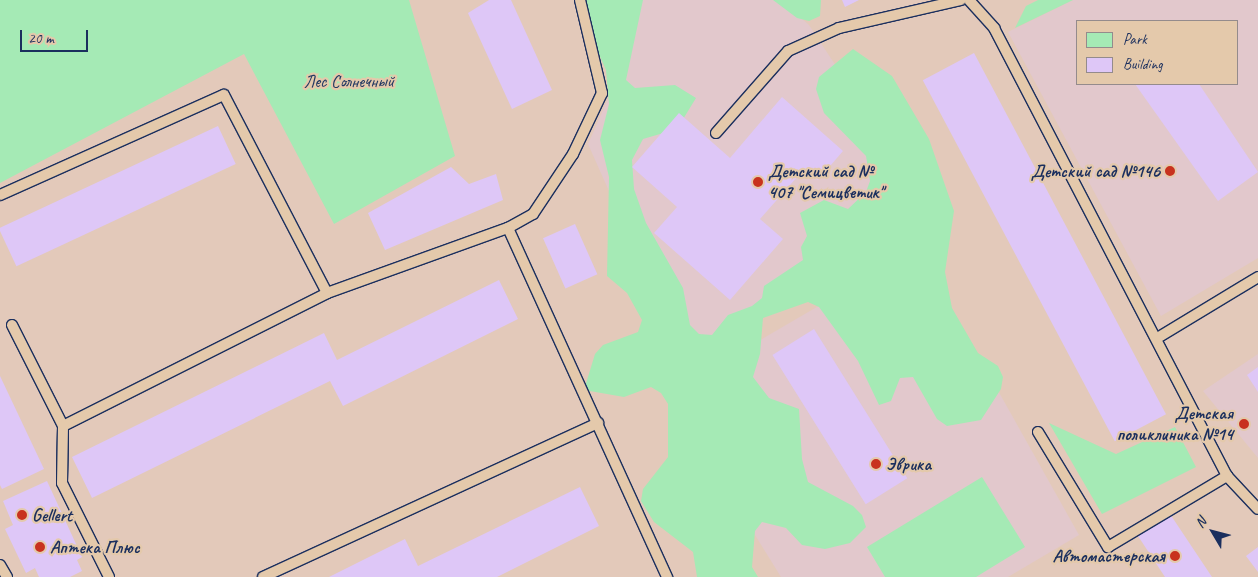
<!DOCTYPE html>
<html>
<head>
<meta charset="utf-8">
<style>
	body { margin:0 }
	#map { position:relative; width:1258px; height:577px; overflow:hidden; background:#e3c9ba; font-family:Caveat,sans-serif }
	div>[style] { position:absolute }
	.built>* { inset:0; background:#e2c8cc }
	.green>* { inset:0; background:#a5eab5 }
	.building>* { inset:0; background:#dec7f7; transform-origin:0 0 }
	.roads { filter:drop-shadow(1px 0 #1b2f5e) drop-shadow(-1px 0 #1b2f5e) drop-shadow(0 1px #1b2f5e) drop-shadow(0 -1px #1b2f5e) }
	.service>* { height:10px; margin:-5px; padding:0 5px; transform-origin:5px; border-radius:5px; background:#e4c9ab }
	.dots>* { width:14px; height:14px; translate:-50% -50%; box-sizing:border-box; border:2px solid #e4c9ab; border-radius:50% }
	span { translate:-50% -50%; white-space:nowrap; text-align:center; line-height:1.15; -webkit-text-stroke:4.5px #e4c9ab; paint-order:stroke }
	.park-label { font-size:18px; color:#223862 }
	.poi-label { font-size:18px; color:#1b2f5e; font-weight:700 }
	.right { translate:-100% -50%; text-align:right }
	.left { translate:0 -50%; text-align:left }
	.legend { position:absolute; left:1076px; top:20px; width:162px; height:65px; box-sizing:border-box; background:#e4c9ab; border:1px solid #948b8c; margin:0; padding:6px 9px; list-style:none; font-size:15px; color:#1b2f5e }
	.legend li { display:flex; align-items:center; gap:10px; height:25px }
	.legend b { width:25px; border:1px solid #948b8c }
	.north { position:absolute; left:1188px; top:507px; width:50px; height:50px; -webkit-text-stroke:4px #e4c9ab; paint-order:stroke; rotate:307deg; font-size:14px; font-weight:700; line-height:20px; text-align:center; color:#1b2f5e }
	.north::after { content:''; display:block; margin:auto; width:18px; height:22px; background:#1b2f5e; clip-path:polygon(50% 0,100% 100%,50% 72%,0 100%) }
	.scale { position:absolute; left:20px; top:30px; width:68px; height:22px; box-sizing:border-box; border:2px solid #1b2f5e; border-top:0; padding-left:6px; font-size:15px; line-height:18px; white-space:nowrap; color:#1b2f5e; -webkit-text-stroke:4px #e4c9ab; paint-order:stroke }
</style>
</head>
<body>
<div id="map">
	<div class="built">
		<div style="clip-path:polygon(590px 0,780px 0,809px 25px,922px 197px,682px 355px,588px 144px,611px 92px)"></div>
		<div style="clip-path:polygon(evenodd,1073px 0,1258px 0,1258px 258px,1161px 316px,1008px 32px,1073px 0,1077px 21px,1237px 21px,1237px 84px,1077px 84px,1077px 21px)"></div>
		<div style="clip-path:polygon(918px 248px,1079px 535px,1008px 577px,781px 577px,668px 394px)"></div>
		<div style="clip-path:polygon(1258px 354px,1258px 458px,1203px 391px)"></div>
	</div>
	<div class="green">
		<div style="clip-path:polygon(0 0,409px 0,455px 156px,334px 224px,244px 54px,0 183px)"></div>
		<div style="clip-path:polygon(584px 0,643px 0,626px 80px,635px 88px,675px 85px,696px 98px,677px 129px,643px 139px,632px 160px,634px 189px,646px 223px,683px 288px,690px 325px,699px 334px,712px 335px,728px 315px,752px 306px,762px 298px,764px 286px,803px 260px,801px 247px,807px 236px,800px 213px,824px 200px,848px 209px,866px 192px,870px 181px,866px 156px,824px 113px,816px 89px,819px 77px,853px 49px,892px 76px,929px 139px,954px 211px,945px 272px,952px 308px,978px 353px,998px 366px,1003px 377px,1001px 389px,981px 420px,947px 426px,937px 419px,913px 377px,900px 378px,891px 401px,879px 405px,858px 361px,819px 307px,808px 302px,763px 318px,760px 354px,753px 377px,769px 398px,799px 409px,802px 459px,808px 482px,853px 506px,862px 515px,866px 527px,850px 543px,825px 549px,802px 545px,786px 528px,762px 522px,755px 531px,752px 567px,758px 577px,697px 577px,693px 552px,654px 522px,641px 501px,643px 489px,668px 457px,668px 404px,661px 393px,651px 387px,624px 397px,584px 390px,595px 354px,603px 345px,638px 332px,642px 320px,627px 293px,607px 276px,609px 177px,600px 140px,609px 104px,606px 70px,584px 21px)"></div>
		<div style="clip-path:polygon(773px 0,821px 0,820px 16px,809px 21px,797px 18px)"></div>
		<div style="clip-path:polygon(1038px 0,1073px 0,1015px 28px,1026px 6px)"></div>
		<div style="clip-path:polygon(1049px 423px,1116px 454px,1175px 427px,1196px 467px,1102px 514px)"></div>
		<div style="clip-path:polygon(982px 477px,1025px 547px,976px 577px,885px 577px,867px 547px)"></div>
	</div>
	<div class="building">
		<div style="clip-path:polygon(489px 0,511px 0,552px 90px,512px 109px,468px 13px)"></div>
		<div style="clip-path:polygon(842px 0,859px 0,845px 7px)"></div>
		<div style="left:974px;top:53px;width:409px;height:58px;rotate:62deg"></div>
		<div style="clip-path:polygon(1135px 84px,1199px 84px,1258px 172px,1218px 201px)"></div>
		<div style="clip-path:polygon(782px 97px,843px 151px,818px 180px,805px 168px,760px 219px,783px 239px,730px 300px,654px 233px,677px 207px,632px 167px,679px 113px,730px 158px)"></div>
		<div style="left:218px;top:126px;width:42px;height:242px;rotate:65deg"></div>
		<div style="clip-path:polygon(451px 167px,469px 184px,496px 174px,503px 200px,385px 250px,368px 213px)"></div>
		<div style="left:575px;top:224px;width:55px;height:35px;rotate:66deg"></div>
		<div style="clip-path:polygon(499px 280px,518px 319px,343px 406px,330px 381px,92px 498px,72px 457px,324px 333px,337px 360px)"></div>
		<div style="left:814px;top:329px;width:176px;height:49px;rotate:58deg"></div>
		<div style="clip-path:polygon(1258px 367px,1258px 392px,1247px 375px)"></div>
		<div style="clip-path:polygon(0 376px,44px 469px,2px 489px,0 485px)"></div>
		<div style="clip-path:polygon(47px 481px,82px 557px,77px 560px,82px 571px,70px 577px,39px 577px,35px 568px,26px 573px,5px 529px,13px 525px,3px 501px)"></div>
		<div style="clip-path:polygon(580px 487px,599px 526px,497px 577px,329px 577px,405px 539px,418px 566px)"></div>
		<div style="clip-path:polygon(1170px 514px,1212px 577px,1165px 577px,1138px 536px)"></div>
		<div style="clip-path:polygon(1258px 547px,1258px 572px,1246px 556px)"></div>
	</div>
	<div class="roads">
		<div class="service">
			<div style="left:580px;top:0;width:96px;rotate:76.7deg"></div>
			<div style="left:602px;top:93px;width:68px;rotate:115.4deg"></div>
			<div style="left:573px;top:154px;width:72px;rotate:123.7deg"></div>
			<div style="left:533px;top:214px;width:29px;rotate:151deg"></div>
			<div style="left:508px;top:228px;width:384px;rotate:65.5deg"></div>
			<div style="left:969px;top:0;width:38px;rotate:48deg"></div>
			<div style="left:994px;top:28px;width:505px;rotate:62.52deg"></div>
			<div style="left:1227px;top:476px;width:45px;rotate:46.8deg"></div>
			<div style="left:716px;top:133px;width:109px;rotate:-48.7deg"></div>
			<div style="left:788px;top:51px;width:56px;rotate:-24.3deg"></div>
			<div style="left:839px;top:28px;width:125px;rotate:-12.9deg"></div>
			<div style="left:0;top:195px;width:245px;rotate:-24.1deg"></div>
			<div style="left:224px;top:95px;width:223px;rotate:62.5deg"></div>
			<div style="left:327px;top:293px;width:192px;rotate:-19.8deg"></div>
			<div style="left:12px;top:325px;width:113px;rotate:63.2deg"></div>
			<div style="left:63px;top:426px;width:296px;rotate:-26.7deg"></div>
			<div style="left:1159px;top:337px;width:116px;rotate:-31.2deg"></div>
			<div style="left:63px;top:426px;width:57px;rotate:91deg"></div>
			<div style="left:62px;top:483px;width:105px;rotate:63.4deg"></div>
			<div style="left:1038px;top:432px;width:135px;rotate:58.7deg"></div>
			<div style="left:1108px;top:547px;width:139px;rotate:-30.8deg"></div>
			<div style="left:0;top:565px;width:14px;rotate:60deg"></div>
			<div style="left:263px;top:577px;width:369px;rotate:-24.7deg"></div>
		</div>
	</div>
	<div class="dots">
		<div style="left:1170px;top:171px;background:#c8321e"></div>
		<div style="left:758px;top:182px;background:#c8321e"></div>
		<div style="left:1244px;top:424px;background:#c8321e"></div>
		<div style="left:876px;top:464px;background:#c8321e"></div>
		<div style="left:22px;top:515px;background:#c8321e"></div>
		<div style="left:40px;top:547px;background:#c8321e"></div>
		<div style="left:1175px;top:556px;background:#c8321e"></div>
	</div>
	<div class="park-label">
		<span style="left:349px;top:81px">Лес Солнечный</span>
	</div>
	<div class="poi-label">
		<span class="right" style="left:1160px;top:171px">Детский сад №146</span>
		<span class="left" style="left:768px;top:182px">Детский сад №<br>407 "Семицветик"</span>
		<span class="right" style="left:1233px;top:424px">Детская<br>поликлиника №14</span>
		<span class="left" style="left:886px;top:464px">Эврика</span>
		<span class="left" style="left:32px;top:515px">Gellert</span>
		<span class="left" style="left:50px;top:547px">Аптека Плюс</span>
		<span class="right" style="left:1165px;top:556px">Автомастерская</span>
	</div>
	<ul class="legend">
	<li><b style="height:14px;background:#a5eab5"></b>Park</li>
	<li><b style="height:14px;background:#dec7f7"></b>Building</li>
	</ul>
	<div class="north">N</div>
	<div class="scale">20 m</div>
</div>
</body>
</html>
